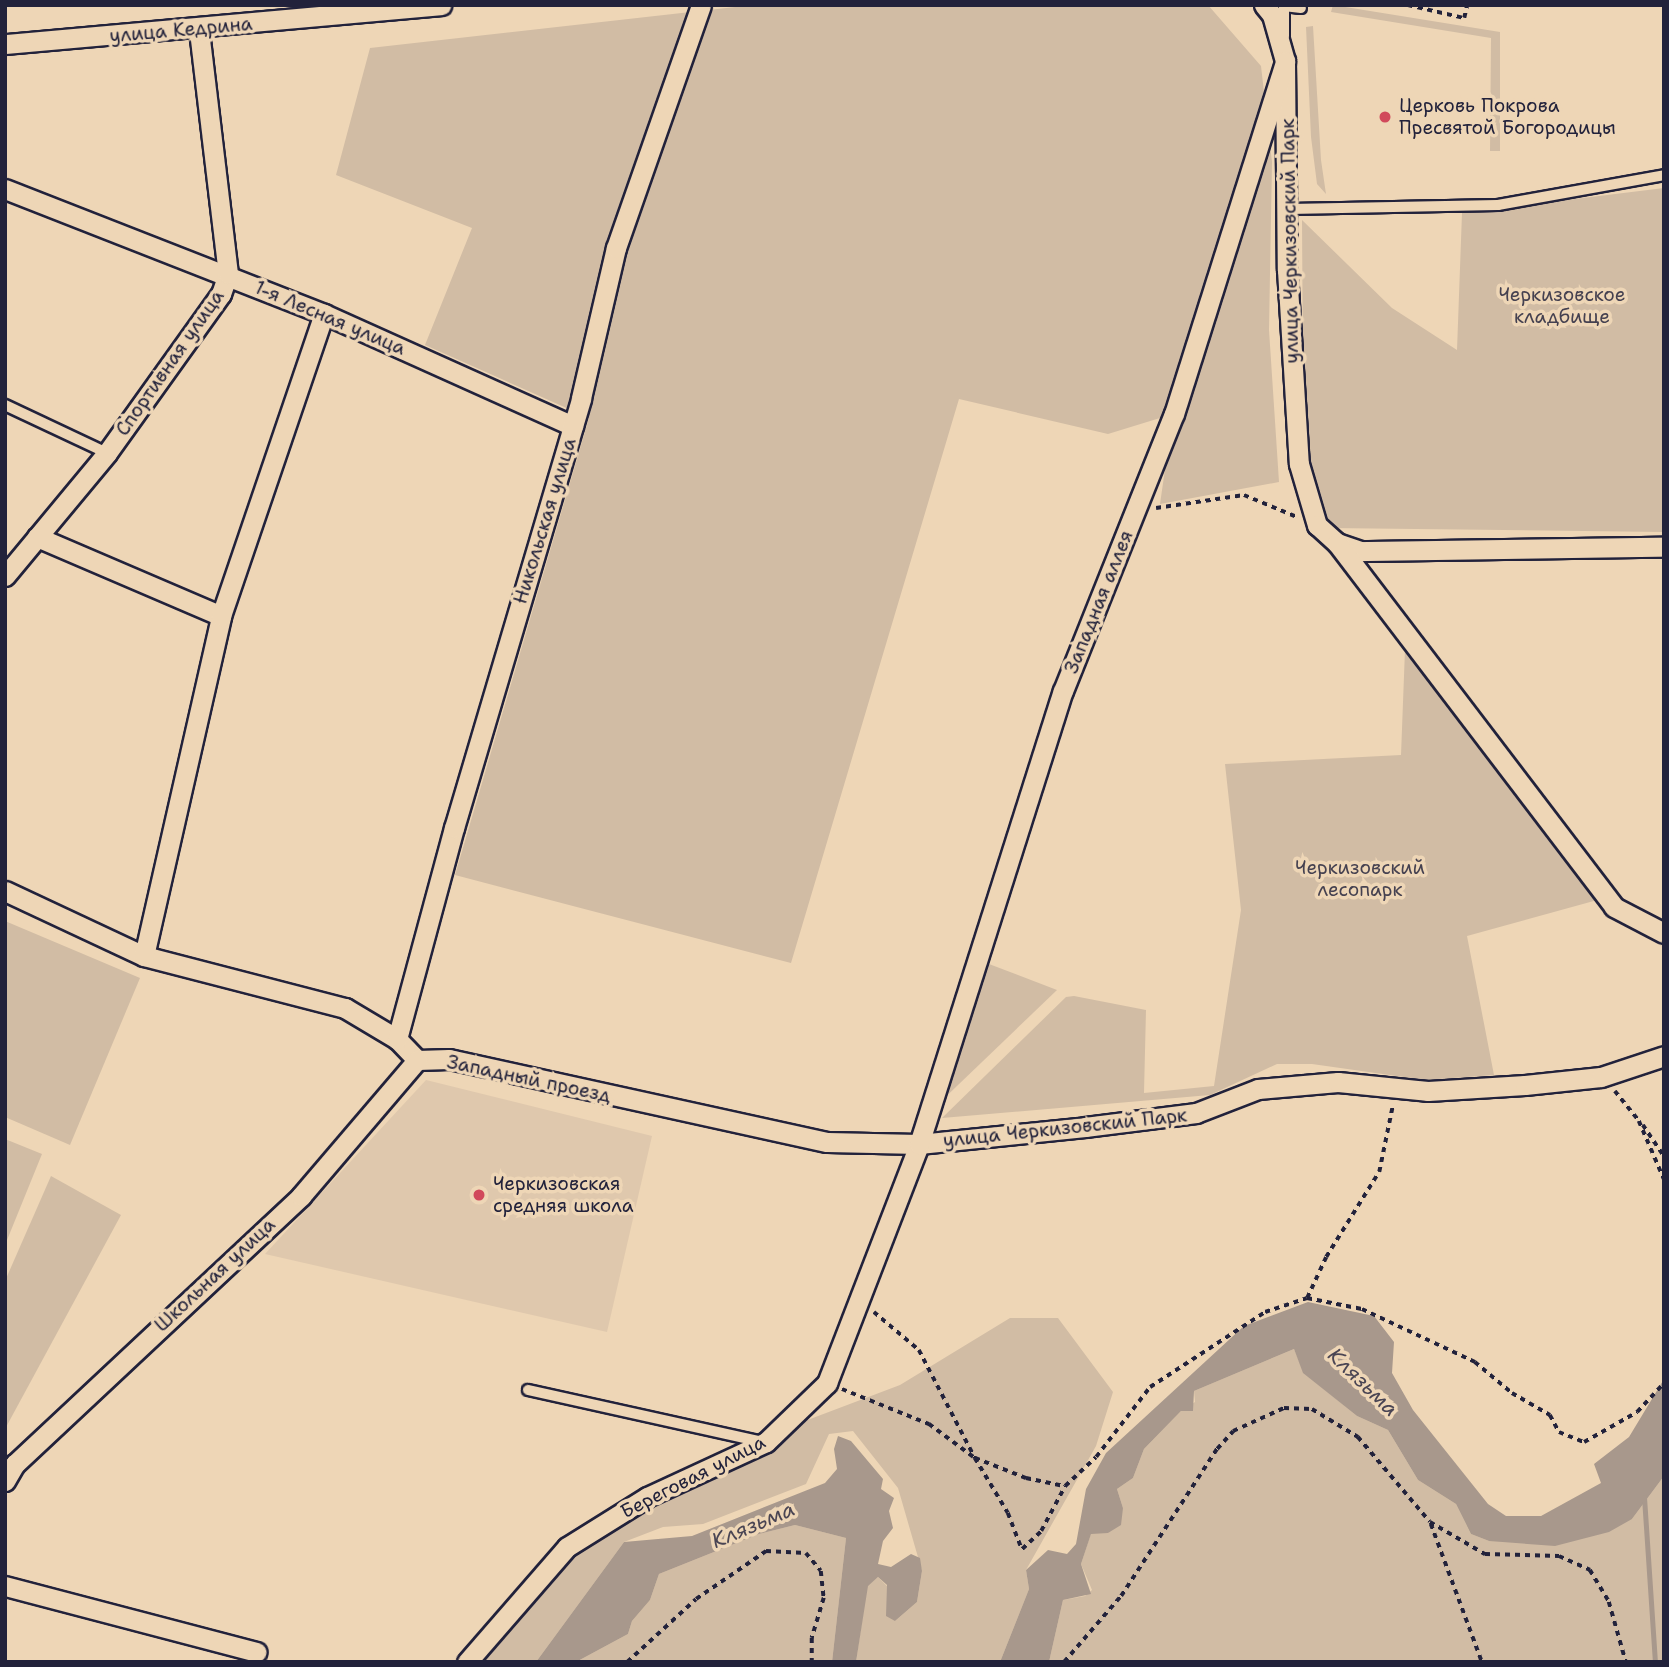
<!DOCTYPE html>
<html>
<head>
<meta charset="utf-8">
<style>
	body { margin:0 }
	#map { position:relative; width:1669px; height:1667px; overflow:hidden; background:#eed6b6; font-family:"Shantell Sans",sans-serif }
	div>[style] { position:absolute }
	.built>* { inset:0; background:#dfc8ad }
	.green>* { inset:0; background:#d1bca4 }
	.water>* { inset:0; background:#a8988c }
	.stream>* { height:5px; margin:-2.5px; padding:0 2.5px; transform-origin:2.5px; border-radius:2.5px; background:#a8988c }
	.path>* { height:3.5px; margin-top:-1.75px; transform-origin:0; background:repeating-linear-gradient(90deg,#22223b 0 5px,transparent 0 10px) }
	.roads { filter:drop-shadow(2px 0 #22223b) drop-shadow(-2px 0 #22223b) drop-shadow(0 2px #22223b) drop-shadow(0 -2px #22223b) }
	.service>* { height:10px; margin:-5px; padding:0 5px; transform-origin:5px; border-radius:5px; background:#eed6b6 }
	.minor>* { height:19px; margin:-9.5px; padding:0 9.5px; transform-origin:9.5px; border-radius:9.5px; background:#eed6b6 }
	.dots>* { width:19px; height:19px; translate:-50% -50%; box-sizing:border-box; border:4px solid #eed6b6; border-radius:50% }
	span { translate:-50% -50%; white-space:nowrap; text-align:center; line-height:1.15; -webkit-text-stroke:7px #eed6b6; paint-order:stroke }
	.street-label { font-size:19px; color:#22223b }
	.poi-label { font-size:19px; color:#22223b }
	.left { translate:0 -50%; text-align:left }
	.park-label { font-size:19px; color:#454150 }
	.water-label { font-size:21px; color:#4a4553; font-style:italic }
	.frame { position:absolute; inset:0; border:7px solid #22223b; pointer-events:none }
</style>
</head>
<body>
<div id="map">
	<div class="built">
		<div style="clip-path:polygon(426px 1080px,652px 1136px,607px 1332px,265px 1254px)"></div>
	</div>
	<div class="green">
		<div style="clip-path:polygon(753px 5px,1208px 5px,1261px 66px,1272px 162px,1269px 330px,1279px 482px,1160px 504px,1173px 414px,1108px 434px,959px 399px,791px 963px,455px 875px,589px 418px,425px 345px,472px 228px,336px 175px,370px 48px)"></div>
		<div style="clip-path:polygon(1333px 5px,1500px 32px,1500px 151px,1490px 151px,1491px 38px,1331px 12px)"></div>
		<div style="clip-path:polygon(1313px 26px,1321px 160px,1326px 194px,1317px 184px,1311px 137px,1306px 27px)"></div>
		<div style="clip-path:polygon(1664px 188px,1664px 532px,1328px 528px,1310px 463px,1303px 376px,1302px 220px,1392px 308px,1457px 350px,1462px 213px)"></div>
		<div style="clip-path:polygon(1406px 623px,1601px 899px,1467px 936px,1494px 1075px,1425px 1080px,1312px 1064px,1277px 1064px,1210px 1095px,942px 1118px,1066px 997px,1074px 996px,1146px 1010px,1144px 1093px,1214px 1086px,1241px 910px,1225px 764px,1401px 755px)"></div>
		<div style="clip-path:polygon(5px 921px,140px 978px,70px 1145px,5px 1117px)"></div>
		<div style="clip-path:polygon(989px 964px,1057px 990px,934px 1108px)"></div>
		<div style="clip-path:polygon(5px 1139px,42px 1154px,5px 1245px)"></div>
		<div style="clip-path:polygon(51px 1176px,121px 1215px,5px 1429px,5px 1281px)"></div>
		<div style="clip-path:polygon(1010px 1318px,1058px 1318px,1113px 1392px,1096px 1446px,1026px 1570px,1029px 1589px,1000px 1662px,856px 1662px,867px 1586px,878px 1577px,887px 1586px,895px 1621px,917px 1602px,922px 1571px,898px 1488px,853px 1431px,829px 1434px,806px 1484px,703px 1524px,663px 1527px,624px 1542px,536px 1662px,472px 1662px,567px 1547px,747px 1443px,900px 1385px)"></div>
		<div style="clip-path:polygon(1294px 1349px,1304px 1373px,1357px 1416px,1388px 1430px,1418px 1480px,1456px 1504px,1471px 1534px,1489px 1541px,1632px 1519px,1664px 1476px,1664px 1662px,1049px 1662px,1063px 1600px,1085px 1596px,1092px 1590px,1081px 1564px,1091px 1533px,1108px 1533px,1123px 1508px,1117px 1489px,1133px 1478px,1144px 1449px,1181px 1411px,1195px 1402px,1194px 1391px)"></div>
		<div style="clip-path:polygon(795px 1525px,846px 1538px,832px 1662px,576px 1662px,628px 1634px,632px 1621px,650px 1600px,659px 1574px,759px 1534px)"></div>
	</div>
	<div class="water">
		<div style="clip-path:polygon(1308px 1302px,1374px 1316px,1394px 1342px,1392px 1373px,1413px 1410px,1488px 1504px,1506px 1516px,1541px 1516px,1601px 1483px,1594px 1464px,1629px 1437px,1664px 1379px,1664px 1476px,1632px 1519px,1609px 1532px,1555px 1546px,1489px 1541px,1471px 1534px,1456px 1504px,1418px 1480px,1388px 1430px,1357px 1416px,1303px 1373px,1294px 1349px,1194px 1391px,1193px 1411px,1181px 1411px,1144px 1449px,1133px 1478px,1117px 1489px,1123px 1508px,1121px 1525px,1108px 1533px,1091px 1534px,1081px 1564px,1091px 1594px,1063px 1600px,1049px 1662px,1000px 1662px,1029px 1589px,1026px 1570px,1048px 1550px,1067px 1554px,1076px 1544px,1086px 1489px,1106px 1453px,1244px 1326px)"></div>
		<div style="clip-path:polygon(838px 1436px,851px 1441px,883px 1479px,881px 1489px,894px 1498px,889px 1511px,893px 1528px,883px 1541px,878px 1564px,891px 1567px,911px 1554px,920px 1558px,922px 1571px,917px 1602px,895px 1621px,886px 1616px,887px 1585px,878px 1577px,868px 1586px,856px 1662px,832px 1662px,846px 1538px,795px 1525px,759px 1534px,659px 1574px,650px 1600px,632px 1621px,628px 1634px,576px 1662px,536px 1662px,624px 1542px,692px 1536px,825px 1483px,837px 1469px,834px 1449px)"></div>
	</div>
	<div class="stream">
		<div style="left:1644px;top:1497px;width:165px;rotate:86.2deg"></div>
	</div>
	<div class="path">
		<div style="left:1408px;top:5px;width:57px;rotate:13.1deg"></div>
		<div style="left:1464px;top:18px;width:13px;rotate:-77deg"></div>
		<div style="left:1156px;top:508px;width:89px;rotate:-8.4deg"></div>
		<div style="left:1244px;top:495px;width:57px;rotate:22.5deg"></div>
		<div style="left:1615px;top:1091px;width:38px;rotate:51deg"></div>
		<div style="left:1639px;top:1121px;width:63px;rotate:66.7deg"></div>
		<div style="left:1643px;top:1125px;width:37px;rotate:56deg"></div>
		<div style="left:1307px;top:1298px;width:45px;rotate:-65.1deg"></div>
		<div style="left:1326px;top:1257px;width:100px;rotate:-58.1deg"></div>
		<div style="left:1379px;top:1172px;width:69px;rotate:-78.4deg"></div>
		<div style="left:874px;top:1312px;width:59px;rotate:40.2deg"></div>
		<div style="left:919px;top:1350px;width:122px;rotate:62.6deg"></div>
		<div style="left:975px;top:1458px;width:55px;rotate:21.4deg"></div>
		<div style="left:1026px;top:1478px;width:40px;rotate:12deg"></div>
		<div style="left:842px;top:1389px;width:94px;rotate:21.9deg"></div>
		<div style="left:929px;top:1424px;width:57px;rotate:36.5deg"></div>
		<div style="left:975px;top:1458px;width:64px;rotate:59deg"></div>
		<div style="left:1008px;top:1513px;width:39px;rotate:69deg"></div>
		<div style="left:1022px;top:1549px;width:26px;rotate:-43deg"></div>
		<div style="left:1041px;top:1531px;width:51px;rotate:-61.9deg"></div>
		<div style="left:1065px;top:1486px;width:42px;rotate:-43.1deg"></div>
		<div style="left:1096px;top:1457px;width:88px;rotate:-52.4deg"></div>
		<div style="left:1150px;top:1387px;width:137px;rotate:-33.1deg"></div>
		<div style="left:1265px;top:1312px;width:44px;rotate:-18.4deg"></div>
		<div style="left:1307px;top:1298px;width:56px;rotate:11.3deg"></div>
		<div style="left:1362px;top:1309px;width:125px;rotate:25.1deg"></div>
		<div style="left:1475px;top:1362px;width:48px;rotate:40deg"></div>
		<div style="left:1512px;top:1393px;width:44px;rotate:30.1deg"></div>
		<div style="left:1550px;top:1415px;width:19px;rotate:62deg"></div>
		<div style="left:1559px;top:1432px;width:27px;rotate:22deg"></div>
		<div style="left:1584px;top:1442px;width:61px;rotate:-29.5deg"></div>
		<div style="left:1637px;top:1412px;width:40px;rotate:-47deg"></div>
		<div style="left:1431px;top:1524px;width:147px;rotate:69.7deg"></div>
		<div style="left:627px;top:1662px;width:93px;rotate:-42.4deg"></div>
		<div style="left:696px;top:1599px;width:85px;rotate:-34.4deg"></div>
		<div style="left:766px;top:1551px;width:40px;rotate:2.9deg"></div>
		<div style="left:806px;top:1553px;width:23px;rotate:50deg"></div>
		<div style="left:821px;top:1571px;width:27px;rotate:84deg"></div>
		<div style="left:824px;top:1598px;width:42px;rotate:106.7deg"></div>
		<div style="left:812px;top:1638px;width:24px;rotate:90deg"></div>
		<div style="left:1064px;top:1662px;width:87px;rotate:-49.2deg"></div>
		<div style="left:1121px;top:1596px;width:176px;rotate:-56.9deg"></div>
		<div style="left:1217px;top:1449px;width:24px;rotate:-48deg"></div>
		<div style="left:1233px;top:1431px;width:56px;rotate:-24.3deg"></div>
		<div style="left:1284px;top:1408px;width:28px;rotate:2deg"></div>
		<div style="left:1312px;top:1409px;width:54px;rotate:31.3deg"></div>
		<div style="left:1358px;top:1437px;width:111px;rotate:49.7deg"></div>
		<div style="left:1430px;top:1522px;width:64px;rotate:30.2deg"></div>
		<div style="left:1485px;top:1554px;width:74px;rotate:1.5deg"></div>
		<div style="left:1559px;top:1556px;width:34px;rotate:24deg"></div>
		<div style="left:1590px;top:1570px;width:37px;rotate:59deg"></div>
		<div style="left:1609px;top:1602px;width:62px;rotate:74.2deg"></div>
	</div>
	<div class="roads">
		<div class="service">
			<div style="left:1284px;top:5px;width:31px;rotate:90deg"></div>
			<div style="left:1284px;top:6px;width:17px;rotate:7deg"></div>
			<div style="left:1289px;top:209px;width:209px;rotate:-1.1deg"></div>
			<div style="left:1498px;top:205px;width:169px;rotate:-10.2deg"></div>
			<div style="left:5px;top:405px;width:113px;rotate:25.2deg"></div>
			<div style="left:528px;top:1390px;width:241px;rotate:12.5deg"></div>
		</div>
		<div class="minor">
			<div style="left:1264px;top:5px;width:13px;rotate:51deg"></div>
			<div style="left:1272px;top:15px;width:48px;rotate:74.2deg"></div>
			<div style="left:1285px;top:61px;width:209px;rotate:89.5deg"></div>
			<div style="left:1287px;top:270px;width:194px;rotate:86.5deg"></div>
			<div style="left:1299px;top:464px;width:64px;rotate:73.6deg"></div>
			<div style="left:1317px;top:525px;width:27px;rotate:42deg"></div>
			<div style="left:1337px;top:543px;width:24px;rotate:19deg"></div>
			<div style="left:1360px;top:551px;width:304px;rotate:-0.8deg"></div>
			<div style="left:5px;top:44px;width:438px;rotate:-5.1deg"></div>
			<div style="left:5px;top:189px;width:343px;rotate:21.4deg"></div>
			<div style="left:324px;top:314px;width:273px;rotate:24.2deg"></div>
			<div style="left:37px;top:537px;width:200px;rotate:23.2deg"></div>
			<div style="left:1337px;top:543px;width:457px;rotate:52.7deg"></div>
			<div style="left:1614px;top:907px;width:56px;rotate:27.5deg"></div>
			<div style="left:5px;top:576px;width:160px;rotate:-50.3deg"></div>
			<div style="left:107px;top:453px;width:196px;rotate:-54.4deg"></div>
			<div style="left:221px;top:294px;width:21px;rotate:-71deg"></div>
			<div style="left:228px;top:274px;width:246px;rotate:-96.8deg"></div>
			<div style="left:5px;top:891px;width:153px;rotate:25.1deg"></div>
			<div style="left:144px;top:956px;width:208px;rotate:14.5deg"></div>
			<div style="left:345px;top:1008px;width:61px;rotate:30.8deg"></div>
			<div style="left:397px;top:1039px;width:29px;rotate:46deg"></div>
			<div style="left:417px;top:1060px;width:32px;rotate:-2deg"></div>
			<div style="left:449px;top:1059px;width:387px;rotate:12.4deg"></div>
			<div style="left:827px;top:1142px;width:92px;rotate:1.2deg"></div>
			<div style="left:919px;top:1144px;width:167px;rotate:-5.8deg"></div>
			<div style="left:1085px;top:1127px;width:112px;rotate:-7.2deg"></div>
			<div style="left:1196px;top:1113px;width:66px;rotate:-21.2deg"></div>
			<div style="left:1258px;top:1089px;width:80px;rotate:-5deg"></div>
			<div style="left:1338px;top:1082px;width:90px;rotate:5.7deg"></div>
			<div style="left:1428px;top:1091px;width:97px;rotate:-3.5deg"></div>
			<div style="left:1525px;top:1085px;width:76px;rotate:-6deg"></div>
			<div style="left:1601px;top:1077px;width:66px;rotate:-18.4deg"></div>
			<div style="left:144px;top:956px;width:349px;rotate:-77.2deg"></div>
			<div style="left:221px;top:616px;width:319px;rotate:-71.2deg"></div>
			<div style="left:397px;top:1039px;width:219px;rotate:-74.9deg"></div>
			<div style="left:454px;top:828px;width:448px;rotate:-73.5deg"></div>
			<div style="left:581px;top:398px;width:154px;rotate:-76.9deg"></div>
			<div style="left:616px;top:248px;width:257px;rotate:-70.7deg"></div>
			<div style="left:5px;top:1481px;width:20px;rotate:-60deg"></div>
			<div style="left:15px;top:1464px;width:392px;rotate:-43.1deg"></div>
			<div style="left:301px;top:1196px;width:179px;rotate:-49.5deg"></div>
			<div style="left:5px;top:1586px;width:260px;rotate:14.7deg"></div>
			<div style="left:467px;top:1662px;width:152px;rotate:-49deg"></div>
			<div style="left:567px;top:1547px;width:94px;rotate:-32deg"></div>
			<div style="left:647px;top:1497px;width:131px;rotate:-24.8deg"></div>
			<div style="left:766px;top:1442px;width:85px;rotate:-44deg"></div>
			<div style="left:827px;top:1383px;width:256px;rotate:-68.9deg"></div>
			<div style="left:919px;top:1144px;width:475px;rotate:-72.4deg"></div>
			<div style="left:1063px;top:691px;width:298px;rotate:-68.2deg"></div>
			<div style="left:1174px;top:414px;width:370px;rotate:-72.5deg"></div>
		</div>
	</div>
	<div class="dots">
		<div style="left:1385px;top:117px;background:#d1495b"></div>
		<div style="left:479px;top:1195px;background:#d1495b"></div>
	</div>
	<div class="street-label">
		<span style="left:181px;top:30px;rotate:-5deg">улица Кедрина</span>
		<span style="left:1290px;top:241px;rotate:-91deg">улица Черкизовский Парк</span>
		<span style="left:330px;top:318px;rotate:23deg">1-я Лесная улица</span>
		<span style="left:170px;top:363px;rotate:-55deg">Спортивная улица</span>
		<span style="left:545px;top:521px;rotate:-73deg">Никольская улица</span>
		<span style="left:1099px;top:602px;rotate:-68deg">Западная аллея</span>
		<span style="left:529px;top:1079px;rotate:12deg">Западный проезд</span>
		<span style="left:1065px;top:1128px;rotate:-6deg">улица Черкизовский Парк</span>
		<span style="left:215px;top:1275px;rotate:-43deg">Школьная улица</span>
		<span style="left:693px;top:1477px;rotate:-27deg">Береговая улица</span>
	</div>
	<div class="poi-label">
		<span class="left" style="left:1399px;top:117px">Церковь Покрова<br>Пресвятой Богородицы</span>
		<span class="left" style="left:493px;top:1195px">Черкизовская<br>средняя школа</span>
	</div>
	<div class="park-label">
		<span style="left:1562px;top:306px">Черкизовское<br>кладбище</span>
		<span style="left:1360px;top:879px">Черкизовский<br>лесопарк</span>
	</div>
	<div class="water-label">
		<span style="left:1363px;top:1382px;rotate:44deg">Клязьма</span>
		<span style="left:753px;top:1525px;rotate:-23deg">Клязьма</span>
	</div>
	<div class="frame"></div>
</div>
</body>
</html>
